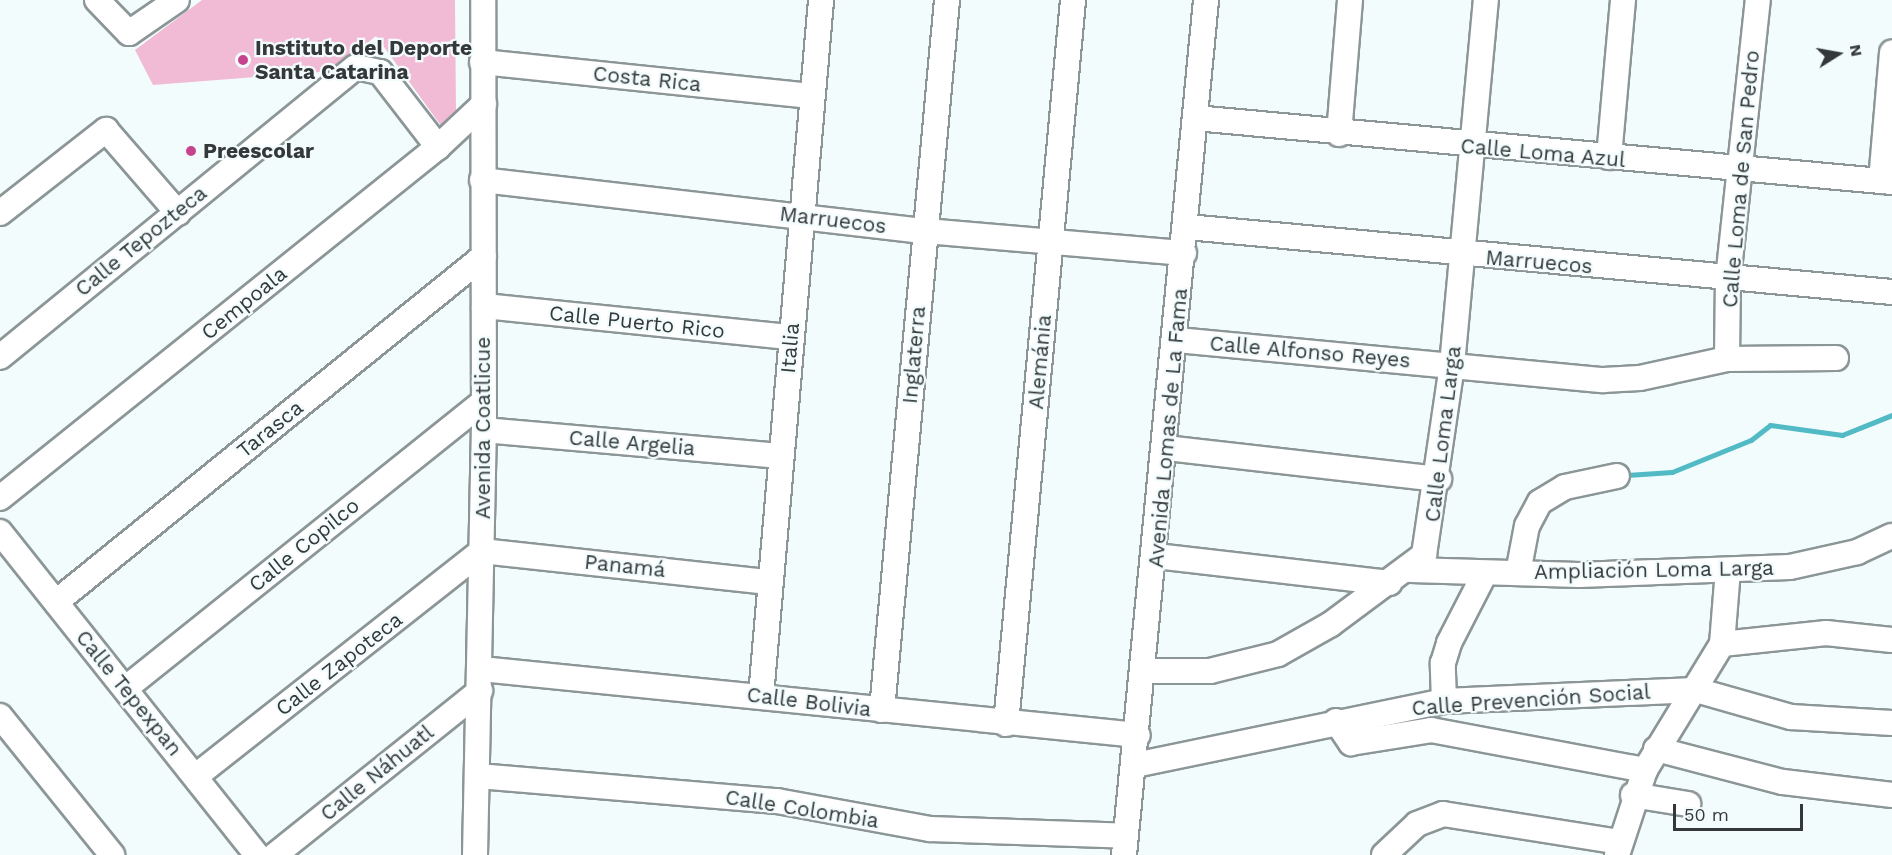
<!DOCTYPE html>
<html>
<head>
<meta charset="utf-8">
<style>
	body { margin:0 }
	#map { position:relative; width:1892px; height:855px; overflow:hidden; background:#f2fcfd; font-family:"Work Sans",sans-serif }
	div>[style] { position:absolute }
	.green>* { inset:0; background:#f2bbd5 }
	.stream>* { height:5px; margin:-2.5px; padding:0 2.5px; transform-origin:2.5px; border-radius:2.5px; background:#51bac5 }
	.roads { filter:drop-shadow(2px 0 #8c9697) drop-shadow(-2px 0 #8c9697) drop-shadow(0 2px #8c9697) drop-shadow(0 -2px #8c9697) }
	.minor>* { height:24px; margin:-12px; padding:0 12px; transform-origin:12px; border-radius:12px; background:#fff }
	.dots>* { width:16px; height:16px; translate:-50% -50%; box-sizing:border-box; border:3px solid #f2fcfd; border-radius:50% }
	span { translate:-50% -50%; white-space:nowrap; text-align:center; line-height:1.15; -webkit-text-stroke:4.5px #f2fcfd; paint-order:stroke }
	.poi-label { font-size:21px; color:#343839; font-weight:700 }
	.left { translate:0 -50%; text-align:left }
	.street-label { font-size:21px; color:#343839 }
	.north { position:absolute; left:1808px; top:24px; width:60px; height:60px; -webkit-text-stroke:4px #f2fcfd; paint-order:stroke; rotate:79deg; font-size:16px; font-weight:700; line-height:24px; text-align:center; color:#343839 }
	.north::after { content:''; display:block; margin:auto; width:21px; height:27px; background:#343839; clip-path:polygon(50% 0,100% 100%,50% 72%,0 100%) }
	.scale { position:absolute; left:1673px; top:804px; width:130px; height:27px; box-sizing:border-box; border:3px solid #343839; border-top:0; padding-left:8px; font-size:18px; line-height:21px; white-space:nowrap; color:#343839; -webkit-text-stroke:4px #f2fcfd; paint-order:stroke }
</style>
</head>
<body>
<div id="map">
	<div class="green">
		<div style="clip-path:polygon(202px 0,455px 0,456px 111px,442px 127px,376px 36px,333px 71px,153px 85px,135px 50px)"></div>
	</div>
	<div class="stream">
		<div style="left:1627px;top:475px;width:45px;rotate:-3.8deg"></div>
		<div style="left:1672px;top:472px;width:85px;rotate:-22.1deg"></div>
		<div style="left:1751px;top:440px;width:24px;rotate:-38deg"></div>
		<div style="left:1770px;top:425px;width:73px;rotate:7.9deg"></div>
		<div style="left:1842px;top:435px;width:54px;rotate:-21.8deg"></div>
	</div>
	<div class="roads">
		<div class="minor">
			<div style="left:97px;top:0;width:46px;rotate:45.9deg"></div>
			<div style="left:129px;top:33px;width:58px;rotate:-34.5deg"></div>
			<div style="left:482px;top:62px;width:331px;rotate:5.9deg"></div>
			<div style="left:1195px;top:118px;width:700px;rotate:5.25deg"></div>
			<div style="left:1339px;top:134px;width:134px;rotate:-85.3deg"></div>
			<div style="left:1609px;top:157px;width:158px;rotate:-84.9deg"></div>
			<div style="left:482px;top:180px;width:447px;rotate:6.6deg"></div>
			<div style="left:926px;top:231px;width:259px;rotate:4.9deg"></div>
			<div style="left:1881px;top:181px;width:129px;rotate:-85.1deg"></div>
			<div style="left:0;top:213px;width:135px;rotate:-38.1deg"></div>
			<div style="left:106px;top:130px;width:110px;rotate:49.1deg"></div>
			<div style="left:1187px;top:227px;width:708px;rotate:5.27deg"></div>
			<div style="left:484px;top:306px;width:309px;rotate:5.8deg"></div>
			<div style="left:1177px;top:340px;width:428px;rotate:5.4deg"></div>
			<div style="left:1603px;top:380px;width:37px;rotate:-3deg"></div>
			<div style="left:1640px;top:378px;width:89px;rotate:-12.3deg"></div>
			<div style="left:1727px;top:359px;width:109px;rotate:-0.5deg"></div>
			<div style="left:0;top:357px;width:459px;rotate:-39.2deg"></div>
			<div style="left:356px;top:67px;width:25px;rotate:12deg"></div>
			<div style="left:380px;top:72px;width:95px;rotate:52.3deg"></div>
			<div style="left:1727px;top:359px;width:80px;rotate:-89.3deg"></div>
			<div style="left:1728px;top:279px;width:281px;rotate:-83.9deg"></div>
			<div style="left:484px;top:430px;width:297px;rotate:5deg"></div>
			<div style="left:1166px;top:448px;width:275px;rotate:6.5deg"></div>
			<div style="left:0;top:498px;width:561px;rotate:-38.71deg"></div>
			<div style="left:438px;top:147px;width:63px;rotate:-43.1deg"></div>
			<div style="left:0;top:532px;width:413px;rotate:51.5deg"></div>
			<div style="left:1156px;top:556px;width:235px;rotate:6.6deg"></div>
			<div style="left:1411px;top:570px;width:168px;rotate:1.7deg"></div>
			<div style="left:1579px;top:575px;width:211px;rotate:-2.2deg"></div>
			<div style="left:1790px;top:567px;width:69px;rotate:-12.6deg"></div>
			<div style="left:1857px;top:552px;width:38px;rotate:-25deg"></div>
			<div style="left:1518px;top:573px;width:48px;rotate:-79.2deg"></div>
			<div style="left:1527px;top:526px;width:27px;rotate:-62deg"></div>
			<div style="left:1540px;top:502px;width:29px;rotate:-31deg"></div>
			<div style="left:1565px;top:487px;width:53px;rotate:-11.9deg"></div>
			<div style="left:56px;top:602px;width:550px;rotate:-38.95deg"></div>
			<div style="left:1722px;top:644px;width:105px;rotate:-6deg"></div>
			<div style="left:1826px;top:633px;width:66px;rotate:6.1deg"></div>
			<div style="left:481px;top:669px;width:660px;rotate:5.74deg"></div>
			<div style="left:1145px;top:671px;width:65px"></div>
			<div style="left:1210px;top:671px;width:70px;rotate:-14deg"></div>
			<div style="left:1278px;top:654px;width:61px;rotate:-29.5deg"></div>
			<div style="left:1331px;top:624px;width:116px;rotate:-36.6deg"></div>
			<div style="left:1424px;top:555px;width:192px;rotate:-81.6deg"></div>
			<div style="left:1452px;top:365px;width:367px;rotate:-84.7deg"></div>
			<div style="left:126px;top:688px;width:457px;rotate:-38.7deg"></div>
			<div style="left:761px;top:696px;width:699px;rotate:-85.07deg"></div>
			<div style="left:1444px;top:701px;width:38px;rotate:-92deg"></div>
			<div style="left:1443px;top:663px;width:21px;rotate:-73deg"></div>
			<div style="left:1449px;top:643px;width:79px;rotate:-62.8deg"></div>
			<div style="left:882px;top:710px;width:713px;rotate:-84.77deg"></div>
			<div style="left:0;top:716px;width:179px;rotate:51.1deg"></div>
			<div style="left:1336px;top:721px;width:27px;rotate:56deg"></div>
			<div style="left:1351px;top:743px;width:81px;rotate:-9.2deg"></div>
			<div style="left:1431px;top:730px;width:218px;rotate:10.6deg"></div>
			<div style="left:1006px;top:724px;width:727px;rotate:-84.71deg"></div>
			<div style="left:1656px;top:749px;width:131px;rotate:14.6deg"></div>
			<div style="left:1783px;top:782px;width:110px;rotate:6.8deg"></div>
			<div style="left:1135px;top:765px;width:316px;rotate:-11.7deg"></div>
			<div style="left:1444px;top:701px;width:252px;rotate:-2.5deg"></div>
			<div style="left:1696px;top:690px;width:99px;rotate:15.9deg"></div>
			<div style="left:1791px;top:717px;width:101px;rotate:3.4deg"></div>
			<div style="left:196px;top:776px;width:364px;rotate:-38.2deg"></div>
			<div style="left:482px;top:551px;width:288px;rotate:6.2deg"></div>
			<div style="left:478px;top:776px;width:300px;rotate:4.8deg"></div>
			<div style="left:777px;top:801px;width:156px;rotate:10.4deg"></div>
			<div style="left:930px;top:829px;width:196px;rotate:2deg"></div>
			<div style="left:1633px;top:795px;width:56px;rotate:9.3deg"></div>
			<div style="left:275px;top:855px;width:263px;rotate:-38.7deg"></div>
			<div style="left:475px;top:855px;width:425px;rotate:-88.8deg"></div>
			<div style="left:484px;top:430px;width:430px;rotate:-90.1deg"></div>
			<div style="left:1124px;top:855px;width:859px;rotate:-84.52deg"></div>
			<div style="left:1384px;top:855px;width:45px;rotate:-43.2deg"></div>
			<div style="left:1417px;top:824px;width:28px;rotate:-21deg"></div>
			<div style="left:1443px;top:814px;width:179px;rotate:9deg"></div>
			<div style="left:1617px;top:855px;width:89px;rotate:-71.8deg"></div>
			<div style="left:1645px;top:770px;width:148px;rotate:-58.6deg"></div>
			<div style="left:1722px;top:644px;width:74px;rotate:-85.4deg"></div>
		</div>
	</div>
	<div class="dots">
		<div style="left:243px;top:60px;background:#c5448d"></div>
		<div style="left:191px;top:151px;background:#c5448d"></div>
	</div>
	<div class="poi-label">
		<span class="left" style="left:255px;top:60px">Instituto del Deporte<br>Santa Catarina</span>
		<span class="left" style="left:203px;top:151px">Preescolar</span>
	</div>
	<div class="street-label">
		<span style="left:647px;top:79px;rotate:6deg">Costa Rica</span>
		<span style="left:1543px;top:153px;rotate:5deg">Calle Loma Azul</span>
		<span style="left:1741px;top:179px;rotate:-85deg">Calle Loma de San Pedro</span>
		<span style="left:833px;top:220px;rotate:7deg">Marruecos</span>
		<span style="left:141px;top:241px;rotate:-39deg">Calle Tepozteca</span>
		<span style="left:1539px;top:262px;rotate:5deg">Marruecos</span>
		<span style="left:244px;top:303px;rotate:-39deg">Cempoala</span>
		<span style="left:637px;top:322px;rotate:6deg">Calle Puerto Rico</span>
		<span style="left:790px;top:348px;rotate:-85deg">Italia</span>
		<span style="left:1310px;top:352px;rotate:5deg">Calle Alfonso Reyes</span>
		<span style="left:914px;top:355px;rotate:-85deg">Inglaterra</span>
		<span style="left:1040px;top:362px;rotate:-85deg">Alemánia</span>
		<span style="left:483px;top:428px;rotate:-90deg">Avenida Coatlicue</span>
		<span style="left:1168px;top:428px;rotate:-85deg">Avenida Lomas de La Fama</span>
		<span style="left:270px;top:429px;rotate:-39deg">Tarasca</span>
		<span style="left:1443px;top:434px;rotate:-83deg">Calle Loma Larga</span>
		<span style="left:632px;top:443px;rotate:5deg">Calle Argelia</span>
		<span style="left:304px;top:545px;rotate:-39deg">Calle Copilco</span>
		<span style="left:625px;top:566px;rotate:6deg">Panamá</span>
		<span style="left:1654px;top:570px;rotate:-1deg">Ampliación Loma Larga</span>
		<span style="left:339px;top:664px;rotate:-38deg">Calle Zapoteca</span>
		<span style="left:129px;top:693px;rotate:51deg">Calle Tepexpan</span>
		<span style="left:1531px;top:700px;rotate:-4deg">Calle Prevención Social</span>
		<span style="left:809px;top:702px;rotate:7deg">Calle Bolivia</span>
		<span style="left:377px;top:773px;rotate:-39deg">Calle Náhuatl</span>
		<span style="left:802px;top:809px;rotate:9deg">Calle Colombia</span>
	</div>
	<div class="north">N</div>
	<div class="scale">50 m</div>
</div>
</body>
</html>
